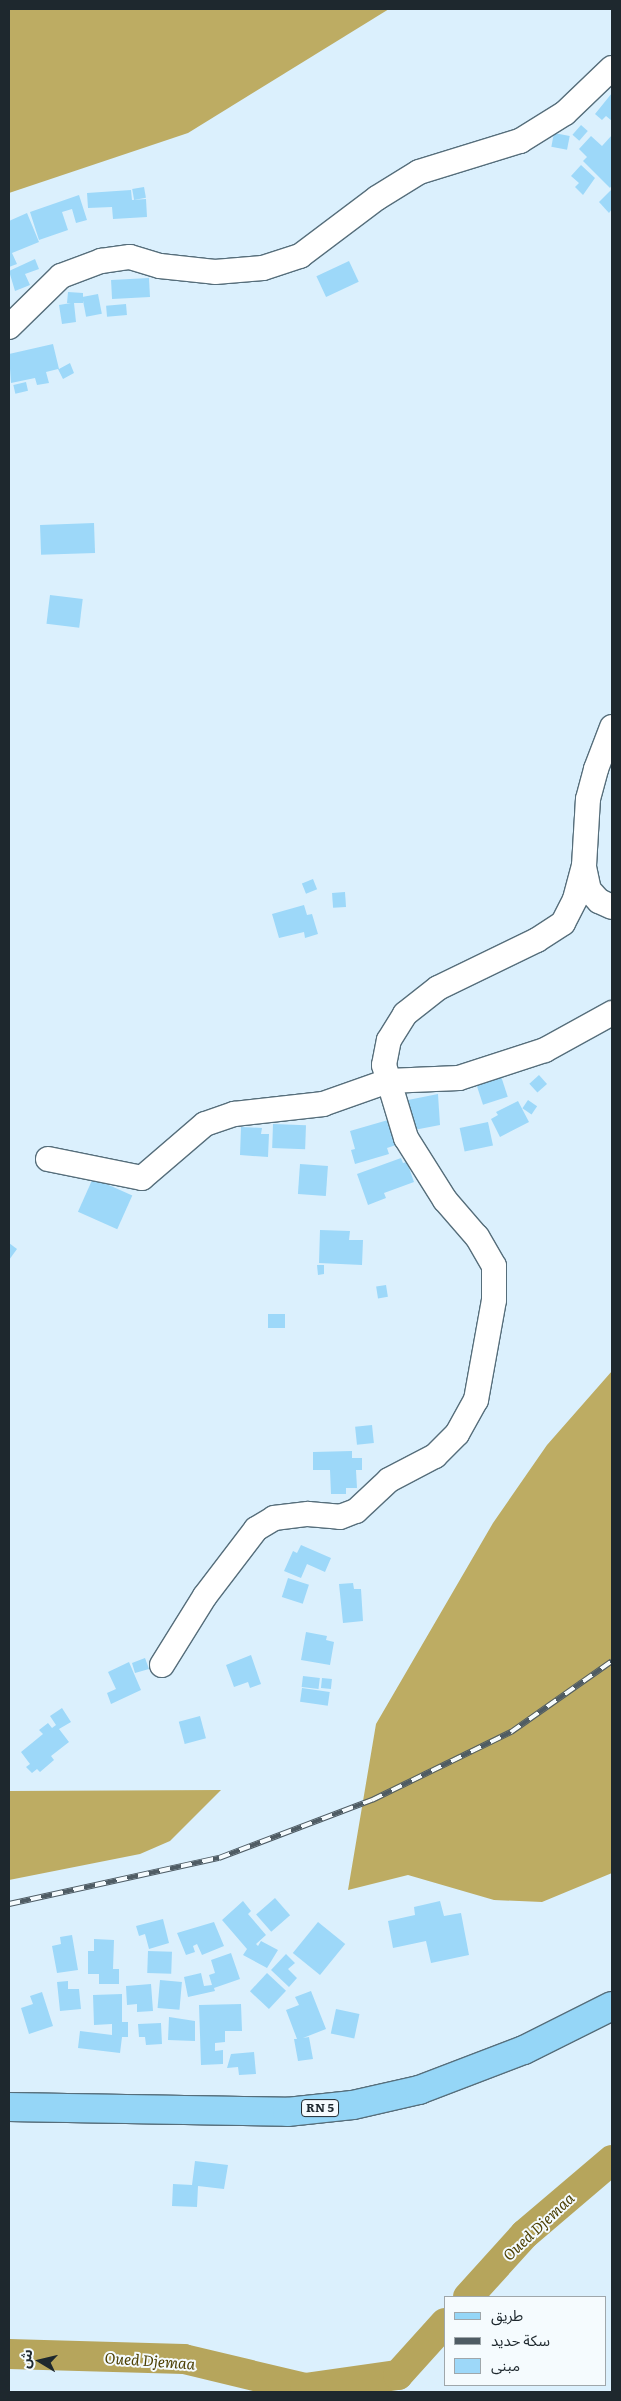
<!DOCTYPE html>
<html>
<head>
<meta charset="utf-8">
<style>
	body { margin:0 }
	#map { position:relative; width:621px; height:2401px; overflow:hidden; background:#dbf0fd; font-family:Literata,"Noto Sans Arabic",serif }
	div>[style] { position:absolute }
	.forest>* { inset:0; background:#bdac63 }
	.river>* { height:30px; margin:-15px; padding:0 15px; transform-origin:15px; border-radius:15px; background:#b6a55c }
	.building>* { inset:0; background:#9dd8f9; transform-origin:0 0 }
	.roads { filter:drop-shadow(1px 0 #566e7b) drop-shadow(-1px 0 #566e7b) drop-shadow(0 1px #566e7b) drop-shadow(0 -1px #566e7b) }
	.minor>* { height:24px; margin:-12px; padding:0 12px; transform-origin:12px; border-radius:12px; background:#fff }
	.major>* { height:28px; margin:-14px; padding:0 14px; transform-origin:14px; border-radius:14px; background:#95d6f7 }
	.rail>* { height:5.5px; margin-top:-2.75px; transform-origin:0; background:repeating-linear-gradient(90deg,#f5fbfe 0 11px,#4f5c64 0 22px); box-sizing:border-box; border-block:1px solid #4f5c64 }
	span { translate:-50% -50%; white-space:nowrap; text-align:center; line-height:1.15; -webkit-text-stroke:4px #f5fbfe; paint-order:stroke }
	.shield-label span { padding:1px 4px; background:#f5fbfe; border:1px solid; border-radius:4px; -webkit-text-stroke-width:0 }
	.shield-label { font-size:12px; color:#1e282e; font-weight:700 }
	.water-label { font-size:15px; color:#4c3f02; font-style:italic }
	.frame { position:absolute; inset:0; border:10px solid #1e282e; pointer-events:none }
	.legend { position:absolute; left:444px; top:2296px; width:162px; height:90px; box-sizing:border-box; background:#f5fbfe; border:1px solid #9fa7ab; margin:0; padding:6px 9px; list-style:none; font-size:15px; color:#1e282e }
	.legend li { display:flex; align-items:center; gap:10px; height:25px }
	.legend b { width:25px; border:1px solid #9fa7ab }
	.north { position:absolute; left:15px; top:2336px; width:50px; height:50px; -webkit-text-stroke:4px #f5fbfe; paint-order:stroke; rotate:279deg; font-size:14px; font-weight:700; line-height:20px; text-align:center; color:#1e282e }
	.north::after { content:''; display:block; margin:auto; width:18px; height:22px; background:#1e282e; clip-path:polygon(50% 0,100% 100%,50% 72%,0 100%) }
</style>
</head>
<body>
<div id="map">
	<div class="forest">
		<div style="clip-path:polygon(9px 9px,389px 9px,188px 133px,9px 193px)"></div>
		<div style="clip-path:polygon(612px 1371px,612px 1873px,542px 1902px,494px 1900px,408px 1875px,348px 1890px,376px 1724px,493px 1523px,547px 1445px)"></div>
		<div style="clip-path:polygon(221px 1790px,170px 1841px,140px 1854px,9px 1880px,9px 1791px)"></div>
	</div>
	<div class="river">
		<div style="left:468px;top:2297px;width:85px;rotate:-47.9deg"></div>
		<div style="left:525px;top:2234px;width:114px;rotate:-40.4deg"></div>
		<div style="left:9px;top:2354px;width:175px;rotate:1.6deg"></div>
		<div style="left:184px;top:2359px;width:124px;rotate:13.5deg"></div>
		<div style="left:305px;top:2388px;width:94px;rotate:-8deg"></div>
		<div style="left:398px;top:2375px;width:70px;rotate:-47.9deg"></div>
	</div>
	<div class="building">
		<div style="clip-path:polygon(612px 93px,612px 121px,606px 116px,602px 120px,595px 114px)"></div>
		<div style="left:581px;top:125px;width:9px;height:13px;rotate:41deg"></div>
		<div style="left:554px;top:133px;width:16px;height:14px;rotate:11deg"></div>
		<div style="clip-path:polygon(612px 135px,612px 185px,610px 188px,583px 161px,587px 157px,579px 149px,591px 136px,602px 146px)"></div>
		<div style="clip-path:polygon(581px 165px,595px 178px,583px 195px,575px 187px,579px 183px,571px 176px)"></div>
		<div style="left:144px;top:187px;width:11px;height:12px;rotate:80deg"></div>
		<div style="clip-path:polygon(612px 189px,612px 209px,609px 213px,599px 202px)"></div>
		<div style="clip-path:polygon(131px 190px,132px 200px,146px 199px,147px 217px,113px 219px,112px 207px,88px 208px,87px 193px)"></div>
		<div style="clip-path:polygon(79px 195px,87px 220px,76px 223px,72px 209px,62px 212px,68px 230px,39px 240px,30px 212px)"></div>
		<div style="clip-path:polygon(27px 213px,39px 242px,12px 253px,17px 264px,9px 267px,9px 221px)"></div>
		<div style="clip-path:polygon(35px 259px,39px 269px,25px 274px,30px 285px,15px 291px,9px 271px)"></div>
		<div style="left:349px;top:261px;width:23px;height:36px;rotate:65deg"></div>
		<div style="left:149px;top:278px;width:19px;height:38px;rotate:87deg"></div>
		<div style="clip-path:polygon(68px 292px,83px 293px,83px 303px,74px 303px,76px 322px,62px 324px,59px 305px,71px 303px,67px 303px)"></div>
		<div style="left:98px;top:294px;width:20px;height:16px;rotate:79deg"></div>
		<div style="left:126px;top:304px;width:11px;height:20px;rotate:85deg"></div>
		<div style="clip-path:polygon(53px 344px,59px 369px,70px 363px,74px 373px,63px 379px,58px 369px,46px 372px,49px 383px,37px 385px,35px 378px,11px 383px,9px 354px)"></div>
		<div style="left:26px;top:382px;width:9px;height:13px;rotate:77deg"></div>
		<div style="left:94px;top:523px;width:30px;height:54px;rotate:88deg"></div>
		<div style="left:50px;top:595px;width:33px;height:29px;rotate:7deg"></div>
		<div style="left:313px;top:879px;width:11px;height:12px;rotate:68deg"></div>
		<div style="left:345px;top:892px;width:15px;height:13px;rotate:86deg"></div>
		<div style="clip-path:polygon(304px 905px,307px 915px,312px 914px,318px 934px,305px 938px,304px 932px,279px 938px,272px 914px)"></div>
		<div style="left:500px;top:1073px;width:25px;height:26px;rotate:72deg"></div>
		<div style="left:539px;top:1075px;width:12px;height:13px;rotate:48deg"></div>
		<div style="clip-path:polygon(438px 1094px,440px 1125px,414px 1130px,408px 1100px)"></div>
		<div style="left:528px;top:1100px;width:11px;height:10px;rotate:34deg"></div>
		<div style="clip-path:polygon(518px 1101px,529px 1122px,500px 1137px,491px 1119px,498px 1115px,496px 1112px)"></div>
		<div style="clip-path:polygon(388px 1120px,396px 1145px,387px 1148px,389px 1154px,355px 1164px,351px 1150px,355px 1149px,350px 1131px)"></div>
		<div style="left:488px;top:1122px;width:24px;height:29px;rotate:78deg"></div>
		<div style="left:273px;top:1124px;width:33px;height:24px;rotate:2deg"></div>
		<div style="clip-path:polygon(241px 1127px,262px 1128px,261px 1134px,269px 1134px,268px 1157px,240px 1155px)"></div>
		<div style="clip-path:polygon(401px 1158px,403px 1163px,407px 1162px,414px 1182px,384px 1193px,386px 1198px,368px 1205px,357px 1174px)"></div>
		<div style="left:300px;top:1164px;width:28px;height:30px;rotate:4deg"></div>
		<div style="left:93px;top:1178px;width:43px;height:37px;rotate:24deg"></div>
		<div style="clip-path:polygon(320px 1230px,350px 1231px,349px 1240px,363px 1240px,362px 1265px,319px 1263px)"></div>
		<div style="clip-path:polygon(9px 1243px,17px 1249px,9px 1260px)"></div>
		<div style="clip-path:polygon(317px 1265px,324px 1265px,324px 1274px,318px 1275px)"></div>
		<div style="left:386px;top:1285px;width:12px;height:10px;rotate:81deg"></div>
		<div style="left:268px;top:1314px;width:17px;height:14px"></div>
		<div style="left:372px;top:1425px;width:18px;height:17px;rotate:84deg"></div>
		<div style="clip-path:polygon(352px 1451px,352px 1458px,362px 1458px,362px 1470px,356px 1470px,357px 1488px,346px 1488px,346px 1494px,331px 1494px,330px 1470px,313px 1470px,313px 1452px)"></div>
		<div style="clip-path:polygon(301px 1545px,331px 1558px,325px 1572px,307px 1564px,301px 1578px,284px 1571px,293px 1551px,297px 1553px)"></div>
		<div style="left:288px;top:1578px;width:22px;height:20px;rotate:18deg"></div>
		<div style="clip-path:polygon(353px 1583px,354px 1589px,361px 1589px,363px 1621px,343px 1623px,339px 1584px)"></div>
		<div style="clip-path:polygon(306px 1632px,327px 1636px,326px 1640px,334px 1642px,330px 1665px,301px 1660px)"></div>
		<div style="clip-path:polygon(251px 1655px,261px 1684px,250px 1688px,248px 1682px,234px 1687px,226px 1665px)"></div>
		<div style="clip-path:polygon(145px 1658px,149px 1669px,135px 1673px,132px 1663px)"></div>
		<div style="clip-path:polygon(129px 1662px,141px 1690px,111px 1704px,107px 1693px,116px 1689px,108px 1672px)"></div>
		<div style="left:303px;top:1676px;width:17px;height:11px;rotate:7deg"></div>
		<div style="left:322px;top:1678px;width:10px;height:10px;rotate:6deg"></div>
		<div style="left:302px;top:1688px;width:28px;height:14px;rotate:8deg"></div>
		<div style="clip-path:polygon(62px 1708px,71px 1722px,59px 1729px,69px 1742px,51px 1756px,54px 1760px,40px 1772px,37px 1769px,32px 1773px,26px 1767px,30px 1764px,21px 1752px,43px 1734px,39px 1730px,48px 1723px,52px 1728px,56px 1725px,50px 1716px)"></div>
		<div style="left:200px;top:1716px;width:23px;height:22px;rotate:75deg"></div>
		<div style="left:275px;top:1898px;width:23px;height:25px;rotate:49deg"></div>
		<div style="clip-path:polygon(243px 1901px,251px 1911px,248px 1914px,266px 1935px,256px 1944px,258px 1946px,261px 1941px,278px 1950px,267px 1968px,243px 1955px,247px 1949px,222px 1920px)"></div>
		<div style="clip-path:polygon(440px 1901px,444px 1916px,461px 1913px,469px 1955px,431px 1963px,426px 1941px,393px 1948px,388px 1921px,415px 1915px,414px 1907px)"></div>
		<div style="clip-path:polygon(163px 1919px,169px 1943px,149px 1949px,145px 1934px,139px 1936px,136px 1926px)"></div>
		<div style="clip-path:polygon(214px 1922px,224px 1946px,202px 1955px,197px 1944px,193px 1946px,195px 1952px,186px 1955px,177px 1933px)"></div>
		<div style="left:318px;top:1922px;width:35px;height:40px;rotate:39deg"></div>
		<div style="clip-path:polygon(72px 1935px,78px 1970px,57px 1973px,52px 1946px,61px 1944px,60px 1937px)"></div>
		<div style="clip-path:polygon(94px 1939px,114px 1940px,113px 1969px,119px 1969px,119px 1984px,99px 1984px,99px 1974px,88px 1974px,88px 1951px,94px 1951px)"></div>
		<div style="left:148px;top:1951px;width:24px;height:22px;rotate:2deg"></div>
		<div style="clip-path:polygon(231px 1953px,240px 1979px,214px 1988px,215px 1991px,188px 1997px,184px 1977px,201px 1973px,204px 1986px,212px 1985px,209px 1975px,215px 1973px,211px 1960px)"></div>
		<div style="clip-path:polygon(286px 1954px,295px 1963px,288px 1969px,297px 1978px,289px 1987px,271px 1970px)"></div>
		<div style="left:267px;top:1973px;width:26px;height:25px;rotate:43deg"></div>
		<div style="left:160px;top:1980px;width:22px;height:28px;rotate:5deg"></div>
		<div style="clip-path:polygon(68px 1981px,68px 1989px,79px 1989px,81px 2009px,60px 2011px,57px 1982px)"></div>
		<div style="clip-path:polygon(151px 1984px,153px 2011px,137px 2012px,137px 2004px,127px 2005px,126px 1986px)"></div>
		<div style="clip-path:polygon(311px 1991px,326px 2029px,303px 2038px,309px 2037px,313px 2059px,298px 2061px,294px 2039px,297px 2039px,286px 2010px,299px 2005px,295px 1997px)"></div>
		<div style="clip-path:polygon(42px 1992px,53px 2026px,29px 2034px,21px 2008px,33px 2004px,30px 1996px)"></div>
		<div style="clip-path:polygon(122px 1994px,122px 2022px,128px 2022px,128px 2037px,122px 2037px,120px 2053px,78px 2048px,80px 2031px,112px 2035px,112px 2024px,94px 2025px,93px 1995px)"></div>
		<div style="clip-path:polygon(241px 2004px,242px 2031px,225px 2031px,225px 2042px,215px 2043px,215px 2051px,223px 2050px,223px 2064px,201px 2065px,199px 2005px)"></div>
		<div style="left:336px;top:2009px;width:24px;height:25px;rotate:12deg"></div>
		<div style="clip-path:polygon(169px 2017px,195px 2021px,195px 2041px,168px 2040px)"></div>
		<div style="clip-path:polygon(161px 2023px,162px 2044px,146px 2045px,145px 2037px,139px 2037px,138px 2024px)"></div>
		<div style="clip-path:polygon(254px 2052px,256px 2074px,239px 2075px,238px 2067px,227px 2068px,231px 2054px)"></div>
		<div style="clip-path:polygon(195px 2161px,228px 2165px,224px 2189px,198px 2186px,197px 2207px,172px 2206px,173px 2184px,192px 2185px)"></div>
	</div>
	<div class="roads">
		<div class="minor">
			<div style="left:9px;top:327px;width:73px;rotate:-44.4deg"></div>
			<div style="left:61px;top:276px;width:43px;rotate:-20.6deg"></div>
			<div style="left:101px;top:261px;width:29px;rotate:-8deg"></div>
			<div style="left:130px;top:257px;width:31px;rotate:17deg"></div>
			<div style="left:160px;top:266px;width:55px;rotate:6.2deg"></div>
			<div style="left:215px;top:272px;width:48px;rotate:-4.8deg"></div>
			<div style="left:263px;top:268px;width:39px;rotate:-18deg"></div>
			<div style="left:300px;top:256px;width:96px;rotate:-37deg"></div>
			<div style="left:377px;top:198px;width:49px;rotate:-31.8deg"></div>
			<div style="left:419px;top:172px;width:106px;rotate:-17.1deg"></div>
			<div style="left:520px;top:141px;width:53px;rotate:-31.9deg"></div>
			<div style="left:565px;top:113px;width:65px;rotate:-43.8deg"></div>
			<div style="left:584px;top:867px;width:24px;rotate:78deg"></div>
			<div style="left:589px;top:890px;width:15px;rotate:48deg"></div>
			<div style="left:599px;top:901px;width:14px;rotate:25deg"></div>
			<div style="left:48px;top:1159px;width:96px;rotate:11.4deg"></div>
			<div style="left:142px;top:1178px;width:83px;rotate:-40.6deg"></div>
			<div style="left:205px;top:1124px;width:31px;rotate:-19deg"></div>
			<div style="left:234px;top:1114px;width:90px;rotate:-6.4deg"></div>
			<div style="left:323px;top:1104px;width:69px;rotate:-19.5deg"></div>
			<div style="left:388px;top:1081px;width:71px;rotate:-2.4deg"></div>
			<div style="left:459px;top:1078px;width:90px;rotate:-18deg"></div>
			<div style="left:545px;top:1050px;width:77px;rotate:-28.9deg"></div>
			<div style="left:162px;top:1665px;width:81px;rotate:-58.1deg"></div>
			<div style="left:205px;top:1596px;width:84px;rotate:-52.7deg"></div>
			<div style="left:256px;top:1529px;width:21px;rotate:-31deg"></div>
			<div style="left:274px;top:1518px;width:34px;rotate:-7deg"></div>
			<div style="left:308px;top:1514px;width:32px;rotate:5deg"></div>
			<div style="left:340px;top:1517px;width:17px;rotate:-21deg"></div>
			<div style="left:356px;top:1511px;width:45px;rotate:-43.2deg"></div>
			<div style="left:389px;top:1480px;width:52px;rotate:-27.6deg"></div>
			<div style="left:435px;top:1456px;width:31px;rotate:-45deg"></div>
			<div style="left:457px;top:1434px;width:39px;rotate:-61deg"></div>
			<div style="left:476px;top:1400px;width:102px;rotate:-79.8deg"></div>
			<div style="left:494px;top:1300px;width:34px;rotate:-90deg"></div>
			<div style="left:494px;top:1266px;width:34px;rotate:-120deg"></div>
			<div style="left:477px;top:1237px;width:49px;rotate:-130.9deg"></div>
			<div style="left:445px;top:1200px;width:73px;rotate:-122.2deg"></div>
			<div style="left:406px;top:1138px;width:76px;rotate:-106.8deg"></div>
			<div style="left:384px;top:1065px;width:25px;rotate:-79deg"></div>
			<div style="left:389px;top:1040px;width:31px;rotate:-58deg"></div>
			<div style="left:405px;top:1014px;width:42px;rotate:-38.2deg"></div>
			<div style="left:438px;top:988px;width:110px;rotate:-25.9deg"></div>
			<div style="left:537px;top:940px;width:31px;rotate:-33deg"></div>
			<div style="left:563px;top:923px;width:27px;rotate:-63deg"></div>
			<div style="left:575px;top:899px;width:34px;rotate:-75deg"></div>
			<div style="left:584px;top:866px;width:67px;rotate:-86.6deg"></div>
			<div style="left:588px;top:799px;width:31px;rotate:-75deg"></div>
			<div style="left:596px;top:769px;width:45px;rotate:-69.1deg"></div>
		</div>
		<div class="major">
			<div style="left:9px;top:2107px;width:278px;rotate:1deg"></div>
			<div style="left:287px;top:2112px;width:66px;rotate:-6.1deg"></div>
			<div style="left:353px;top:2105px;width:68px;rotate:-12.8deg"></div>
			<div style="left:419px;top:2090px;width:112px;rotate:-20.9deg"></div>
			<div style="left:524px;top:2050px;width:98px;rotate:-26.6deg"></div>
		</div>
	</div>
	<div class="rail">
		<div style="left:9px;top:1904px;width:215px;rotate:-12.4deg"></div>
		<div style="left:219px;top:1858px;width:164px;rotate:-20.8deg"></div>
		<div style="left:372px;top:1800px;width:155px;rotate:-26.1deg"></div>
		<div style="left:511px;top:1732px;width:123px;rotate:-35.1deg"></div>
	</div>
	<div class="shield-label">
		<span style="left:320px;top:2108px">RN 5</span>
	</div>
	<div class="water-label">
		<span style="left:538px;top:2226px;rotate:-43deg">Oued Djemaa</span>
		<span style="left:150px;top:2360px;rotate:4deg">Oued Djemaa</span>
	</div>
	<div class="frame"></div>
	<ul class="legend">
	<li><b style="height:6px;background:#95d6f7"></b>طريق</li>
	<li><b style="height:6px;background:#4f5c64"></b>سكة حديد</li>
	<li><b style="height:14px;background:#9dd8f9"></b>مبنى</li>
	</ul>
	<div class="north">ش</div>
</div>
</body>
</html>
